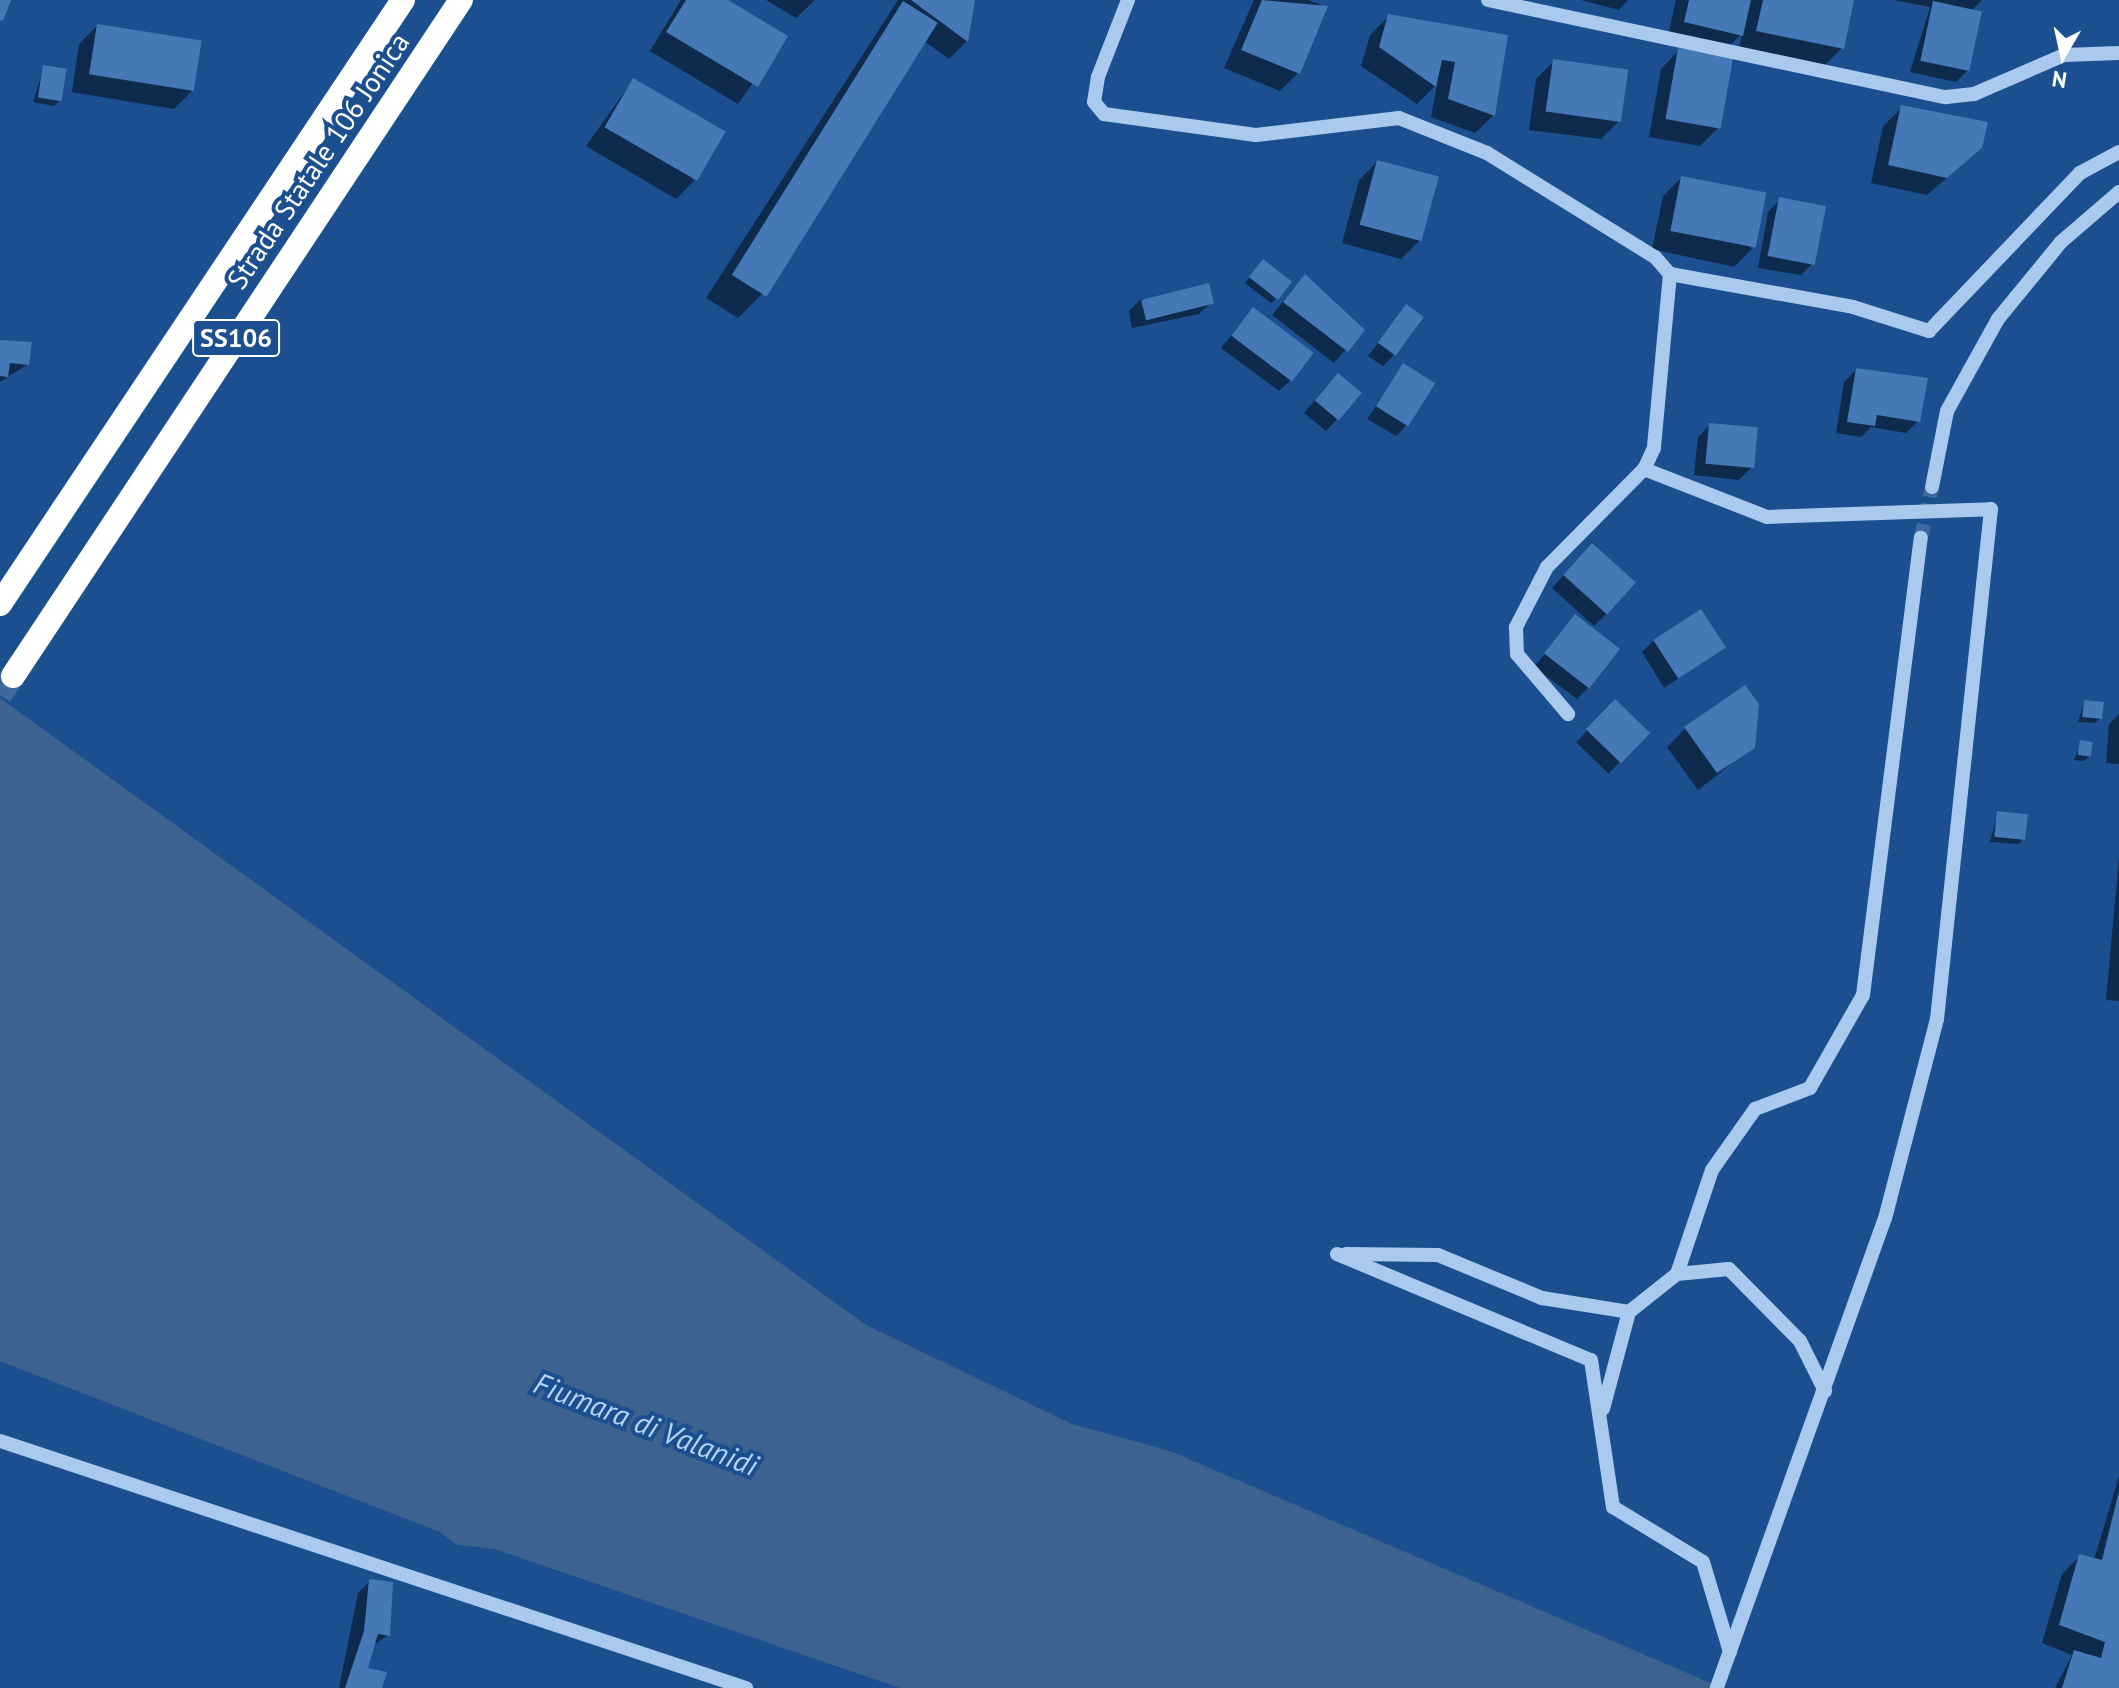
<!DOCTYPE html>
<html>
<head>
<meta charset="utf-8">
<style>
	body { margin:0 }
	#map { position:relative; width:2119px; height:1688px; overflow:hidden; background:#1b4f8f; font-family:"PT Sans",sans-serif }
	div>[style] { position:absolute }
	.water>* { inset:0; background:#3c6290 }
	.shadow>* { inset:0; background:#0007; transform-origin:0 0 }
	.building>* { inset:0; background:#4478b7; transform-origin:0 0 }
	.minor-tunnel>* { height:14px; margin-top:-7px; transform-origin:0; background:repeating-linear-gradient(90deg,#3d69a0 0 14px,transparent 0 21px) }
	.highway-tunnel>* { height:24px; margin-top:-12px; transform-origin:0; background:repeating-linear-gradient(90deg,#3d69a0 0 24px,transparent 0 36px) }
	.minor>* { height:14px; margin:-7px; padding:0 7px; transform-origin:7px; border-radius:7px; background:#a9c9ee }
	.highway>* { height:24px; margin:-12px; padding:0 12px; transform-origin:12px; border-radius:12px; background:#fff }
	span { translate:-50% -50%; white-space:nowrap; text-align:center; line-height:1.15; -webkit-text-stroke:8px #1b4f8f; paint-order:stroke }
	.shield-label span { padding:2px 6px; background:#1b4f8f; border:2px solid; border-radius:6px; -webkit-text-stroke-width:0 }
	.shield-label { font-size:26px; color:#fff; font-weight:700 }
	.street-label { font-size:28px; color:#fff }
	.water-label { font-size:30px; color:#b5d3f5; font-style:italic }
	.north { position:absolute; left:2023px; top:16px; width:80px; height:80px; -webkit-text-stroke:6px #1b4f8f; paint-order:stroke; rotate:189deg; font-size:22px; font-weight:700; line-height:32px; text-align:center; color:#fff }
	.north::after { content:''; display:block; margin:auto; width:28px; height:36px; background:#fff; clip-path:polygon(50% 0,100% 100%,50% 72%,0 100%) }
</style>
</head>
<body>
<div id="map">
	<div class="water">
		<div style="clip-path:polygon(0 698px,866px 1325px,1072px 1424px,1170px 1451px,1722px 1688px,900px 1688px,495px 1549px,457px 1545px,440px 1532px,0 1361px)"></div>
	</div>
	<div class="shadow">
		<div style="clip-path:polygon(681px 0,724px 0,785px 37px,738px 104px,650px 51px)"></div>
		<div style="clip-path:polygon(766px 0,815px 0,796px 18px)"></div>
		<div style="clip-path:polygon(898px 0,973px 0,967px 41px,949px 59px,924px 41px,762px 294px,738px 318px,706px 298px)"></div>
		<div style="clip-path:polygon(1308px 0,1326px 7px,1298px 73px,1280px 91px,1224px 68px,1254px 0)"></div>
		<div style="clip-path:polygon(1581px 0,1628px 0,1619px 10px)"></div>
		<div style="clip-path:polygon(1676px 0,1852px 0,1842px 48px,1824px 66px,1739px 49px,1742px 33px,1723px 53px,1667px 40px)"></div>
		<div style="clip-path:polygon(1893px 0,1982px 0,1971px 11px,1968px 70px,1956px 82px,1910px 72px,1930px 7px)"></div>
		<div style="clip-path:polygon(1389px 16px,1506px 37px,1494px 115px,1475px 133px,1431px 117px,1437px 84px,1417px 104px,1361px 66px,1370px 35px)"></div>
		<div style="clip-path:polygon(97px 26px,192px 91px,174px 109px,72px 92px,79px 44px)"></div>
		<div style="clip-path:polygon(1679px 50px,1719px 127px,1700px 146px,1649px 137px,1661px 69px)"></div>
		<div style="clip-path:polygon(1554px 61px,1619px 121px,1601px 139px,1529px 130px,1536px 79px)"></div>
		<div style="clip-path:polygon(44px 67px,60px 101px,54px 106px,33px 102px)"></div>
		<div style="clip-path:polygon(633px 80px,694px 181px,676px 199px,586px 146px)"></div>
		<div style="clip-path:polygon(1902px 108px,1961px 166px,1927px 195px,1871px 183px,1883px 126px)"></div>
		<div style="clip-path:polygon(1377px 162px,1419px 241px,1401px 259px,1342px 243px,1359px 180px)"></div>
		<div style="clip-path:polygon(1681px 178px,1752px 249px,1734px 267px,1652px 249px,1663px 196px)"></div>
		<div style="clip-path:polygon(1780px 200px,1813px 263px,1801px 275px,1758px 268px,1768px 212px)"></div>
		<div style="clip-path:polygon(1258px 267px,1277px 298px,1271px 303px,1245px 283px)"></div>
		<div style="clip-path:polygon(1293px 289px,1362px 330px,1334px 363px,1272px 315px)"></div>
		<div style="clip-path:polygon(1141px 299px,1211px 302px,1199px 314px,1132px 328px,1129px 311px)"></div>
		<div style="clip-path:polygon(1406px 307px,1395px 354px,1383px 366px,1368px 356px)"></div>
		<div style="clip-path:polygon(1253px 309px,1291px 380px,1279px 391px,1221px 348px)"></div>
		<div style="clip-path:polygon(0 342px,28px 364px,0 382px)"></div>
		<div style="clip-path:polygon(1403px 366px,1408px 424px,1396px 436px,1367px 419px)"></div>
		<div style="clip-path:polygon(1856px 370px,1918px 421px,1906px 433px,1871px 427px,1861px 437px,1836px 433px,1844px 382px)"></div>
		<div style="clip-path:polygon(1326px 387px,1337px 419px,1326px 431px,1304px 413px)"></div>
		<div style="clip-path:polygon(1710px 425px,1751px 468px,1739px 480px,1694px 475px,1698px 437px)"></div>
		<div style="clip-path:polygon(1580px 557px,1606px 614px,1594px 626px,1552px 588px)"></div>
		<div style="clip-path:polygon(1575px 617px,1589px 687px,1577px 699px,1534px 667px)"></div>
		<div style="clip-path:polygon(1654px 640px,1723px 648px,1664px 688px,1642px 652px)"></div>
		<div style="left:1615px;top:702px;width:45px;height:56px;rotate:44deg"></div>
		<div style="clip-path:polygon(2084px 702px,2100px 718px,2095px 723px,2078px 722px)"></div>
		<div style="clip-path:polygon(2119px 714px,2119px 764px,2106px 763px,2109px 724px)"></div>
		<div style="clip-path:polygon(1685px 729px,1753px 747px,1698px 790px,1667px 747px)"></div>
		<div style="clip-path:polygon(2081px 743px,2090px 756px,2084px 761px,2074px 760px)"></div>
		<div style="clip-path:polygon(1998px 813px,2024px 839px,2019px 844px,1990px 842px)"></div>
		<div style="clip-path:polygon(2119px 857px,2119px 1001px,2106px 1000px)"></div>
		<div style="clip-path:polygon(2119px 1476px,2119px 1688px,2055px 1688px,2072px 1655px,2042px 1643px,2062px 1574px,2080px 1556px,2094px 1560px)"></div>
		<div style="clip-path:polygon(370px 1581px,388px 1635px,372px 1646px,366px 1669px,380px 1688px,339px 1688px,358px 1593px)"></div>
	</div>
	<div class="building">
		<div style="clip-path:polygon(0 0,11px 0,3px 21px,0 20px)"></div>
		<div style="clip-path:polygon(686px 0,728px 0,788px 36px,758px 87px,666px 32px)"></div>
		<div style="clip-path:polygon(911px 0,975px 0,968px 42px)"></div>
		<div style="clip-path:polygon(1262px 0,1328px 6px,1300px 74px,1241px 50px)"></div>
		<div style="clip-path:polygon(1689px 0,1751px 0,1743px 36px,1684px 22px)"></div>
		<div style="clip-path:polygon(1763px 0,1854px 0,1844px 49px,1756px 31px)"></div>
		<div style="left:903px;top:1px;width:41px;height:323px;rotate:32deg"></div>
		<div style="left:1933px;top:1px;width:50px;height:61px;rotate:12deg"></div>
		<div style="clip-path:polygon(1388px 14px,1508px 35px,1495px 116px,1448px 99px,1455px 62px,1442px 60px,1436px 87px,1379px 47px)"></div>
		<div style="left:97px;top:24px;width:106px;height:51px;rotate:9deg"></div>
		<div style="left:1678px;top:48px;width:56px;height:72px;rotate:10deg"></div>
		<div style="left:1553px;top:59px;width:76px;height:53px;rotate:8deg"></div>
		<div style="left:43px;top:65px;width:24px;height:33px;rotate:9deg"></div>
		<div style="left:633px;top:78px;width:107px;height:57px;rotate:30deg"></div>
		<div style="clip-path:polygon(1901px 105px,1988px 122px,1982px 148px,1947px 178px,1888px 165px)"></div>
		<div style="left:1377px;top:160px;width:64px;height:67px;rotate:15deg"></div>
		<div style="left:1681px;top:176px;width:87px;height:56px;rotate:11deg"></div>
		<div style="left:1779px;top:197px;width:48px;height:60px;rotate:11deg"></div>
		<div style="left:1263px;top:259px;width:37px;height:23px;rotate:38deg"></div>
		<div style="clip-path:polygon(1305px 274px,1365px 330px,1348px 352px,1283px 302px)"></div>
		<div style="left:1209px;top:283px;width:21px;height:70px;rotate:76deg"></div>
		<div style="left:1406px;top:304px;width:22px;height:48px;rotate:36deg"></div>
		<div style="left:1253px;top:307px;width:76px;height:36px;rotate:37deg"></div>
		<div style="clip-path:polygon(0 340px,32px 342px,29px 365px,10px 363px,8px 377px,0 376px)"></div>
		<div style="left:1403px;top:363px;width:38px;height:51px;rotate:32deg"></div>
		<div style="clip-path:polygon(1856px 368px,1928px 378px,1920px 422px,1877px 415px,1875px 426px,1847px 422px)"></div>
		<div style="left:1338px;top:373px;width:31px;height:36px;rotate:40deg"></div>
		<div style="left:1709px;top:423px;width:49px;height:41px;rotate:5deg"></div>
		<div style="left:1592px;top:543px;width:59px;height:43px;rotate:42deg"></div>
		<div style="left:1701px;top:609px;width:46px;height:57px;rotate:57deg"></div>
		<div style="left:1575px;top:614px;width:57px;height:50px;rotate:38deg"></div>
		<div style="clip-path:polygon(1745px 685px,1759px 704px,1755px 748px,1717px 773px,1684px 727px)"></div>
		<div style="left:1615px;top:699px;width:49px;height:42px;rotate:44deg"></div>
		<div style="left:2084px;top:700px;width:20px;height:17px;rotate:6deg"></div>
		<div style="left:2080px;top:740px;width:13px;height:15px;rotate:9deg"></div>
		<div style="left:1997px;top:811px;width:31px;height:26px;rotate:6deg"></div>
		<div style="clip-path:polygon(2119px 1491px,2119px 1688px,2062px 1688px,2074px 1650px,2101px 1658px,2105px 1642px,2059px 1625px,2079px 1554px,2102px 1560px)"></div>
		<div style="clip-path:polygon(369px 1579px,393px 1582px,390px 1636px,378px 1634px,368px 1668px,387px 1672px,382px 1688px,345px 1688px,364px 1631px)"></div>
	</div>
	<div class="minor-tunnel">
		<div style="left:1921px;top:538px;width:52px;rotate:-77.8deg"></div>
	</div>
	<div class="highway-tunnel">
		<div style="left:0;top:695px;width:23px;rotate:-56deg"></div>
	</div>
	<div class="minor">
		<div style="left:1128px;top:0;width:83px;rotate:111.3deg"></div>
		<div style="left:1098px;top:77px;width:25px;rotate:99deg"></div>
		<div style="left:1094px;top:102px;width:16px;rotate:50deg"></div>
		<div style="left:1104px;top:114px;width:153px;rotate:7.9deg"></div>
		<div style="left:1256px;top:135px;width:144px;rotate:-6.8deg"></div>
		<div style="left:1399px;top:118px;width:95px;rotate:21.7deg"></div>
		<div style="left:1487px;top:153px;width:198px;rotate:31.8deg"></div>
		<div style="left:1655px;top:257px;width:23px;rotate:49deg"></div>
		<div style="left:1670px;top:274px;width:175px;rotate:95.3deg"></div>
		<div style="left:1654px;top:448px;width:23px;rotate:115deg"></div>
		<div style="left:1644px;top:469px;width:138px;rotate:134.7deg"></div>
		<div style="left:1547px;top:567px;width:68px;rotate:117.3deg"></div>
		<div style="left:1516px;top:627px;width:27px;rotate:88deg"></div>
		<div style="left:1517px;top:654px;width:79px;rotate:49.6deg"></div>
		<div style="left:1488px;top:0;width:468px;rotate:12deg"></div>
		<div style="left:1946px;top:97px;width:28px;rotate:-6deg"></div>
		<div style="left:1974px;top:94px;width:98px;rotate:-23.4deg"></div>
		<div style="left:2064px;top:55px;width:55px;rotate:-2.1deg"></div>
		<div style="left:1670px;top:274px;width:186px;rotate:10.2deg"></div>
		<div style="left:1853px;top:307px;width:80px;rotate:17.5deg"></div>
		<div style="left:1929px;top:331px;width:219px;rotate:-46.3deg"></div>
		<div style="left:2080px;top:173px;width:44px;rotate:-28.3deg"></div>
		<div style="left:1644px;top:469px;width:132px;rotate:21.3deg"></div>
		<div style="left:1767px;top:517px;width:224px;rotate:-2deg"></div>
		<div style="left:1991px;top:509px;width:513px;rotate:96.04deg"></div>
		<div style="left:1937px;top:1019px;width:206px;rotate:104.6deg"></div>
		<div style="left:1885px;top:1218px;width:499px;rotate:109.7deg"></div>
		<div style="left:1932px;top:487px;width:77px;rotate:-78.8deg"></div>
		<div style="left:1947px;top:411px;width:105px;rotate:-61deg"></div>
		<div style="left:1998px;top:319px;width:99px;rotate:-50.7deg"></div>
		<div style="left:2061px;top:242px;width:77px;rotate:-40.8deg"></div>
		<div style="left:1337px;top:1254px;width:275px;rotate:22.7deg"></div>
		<div style="left:1591px;top:1360px;width:149px;rotate:81.5deg"></div>
		<div style="left:1613px;top:1507px;width:105px;rotate:31.4deg"></div>
		<div style="left:1703px;top:1562px;width:94px;rotate:73.3deg"></div>
		<div style="left:1346px;top:1254px;width:92px;rotate:0.6deg"></div>
		<div style="left:1438px;top:1255px;width:113px;rotate:22.5deg"></div>
		<div style="left:1542px;top:1298px;width:88px;rotate:9.1deg"></div>
		<div style="left:1629px;top:1312px;width:61px;rotate:-38.4deg"></div>
		<div style="left:1677px;top:1274px;width:52px;rotate:-5.5deg"></div>
		<div style="left:1729px;top:1269px;width:101px;rotate:45.4deg"></div>
		<div style="left:1800px;top:1341px;width:56px;rotate:63.4deg"></div>
		<div style="left:1677px;top:1274px;width:110px;rotate:-71.4deg"></div>
		<div style="left:1712px;top:1170px;width:75px;rotate:-54.8deg"></div>
		<div style="left:1755px;top:1109px;width:59px;rotate:-20.9deg"></div>
		<div style="left:1810px;top:1088px;width:107px;rotate:-60.3deg"></div>
		<div style="left:1863px;top:995px;width:461px;rotate:-82.8deg"></div>
		<div style="left:1603px;top:1409px;width:100px;rotate:-75deg"></div>
		<div style="left:0;top:1441px;width:786px;rotate:18.32deg"></div>
	</div>
	<div class="highway">
		<div style="left:0;top:604px;width:726px;rotate:-56.29deg"></div>
		<div style="left:13px;top:676px;width:811px;rotate:-56.47deg"></div>
	</div>
	<div class="shield-label">
		<span style="left:236px;top:338px">SS106</span>
	</div>
	<div class="street-label">
		<span style="left:318px;top:161px;rotate:-56deg">Strada Statale 106 Jonica</span>
	</div>
	<div class="water-label">
		<span style="left:646px;top:1424px;rotate:21deg">Fiumara di Valanidi</span>
	</div>
	<div class="north">N</div>
</div>
</body>
</html>
